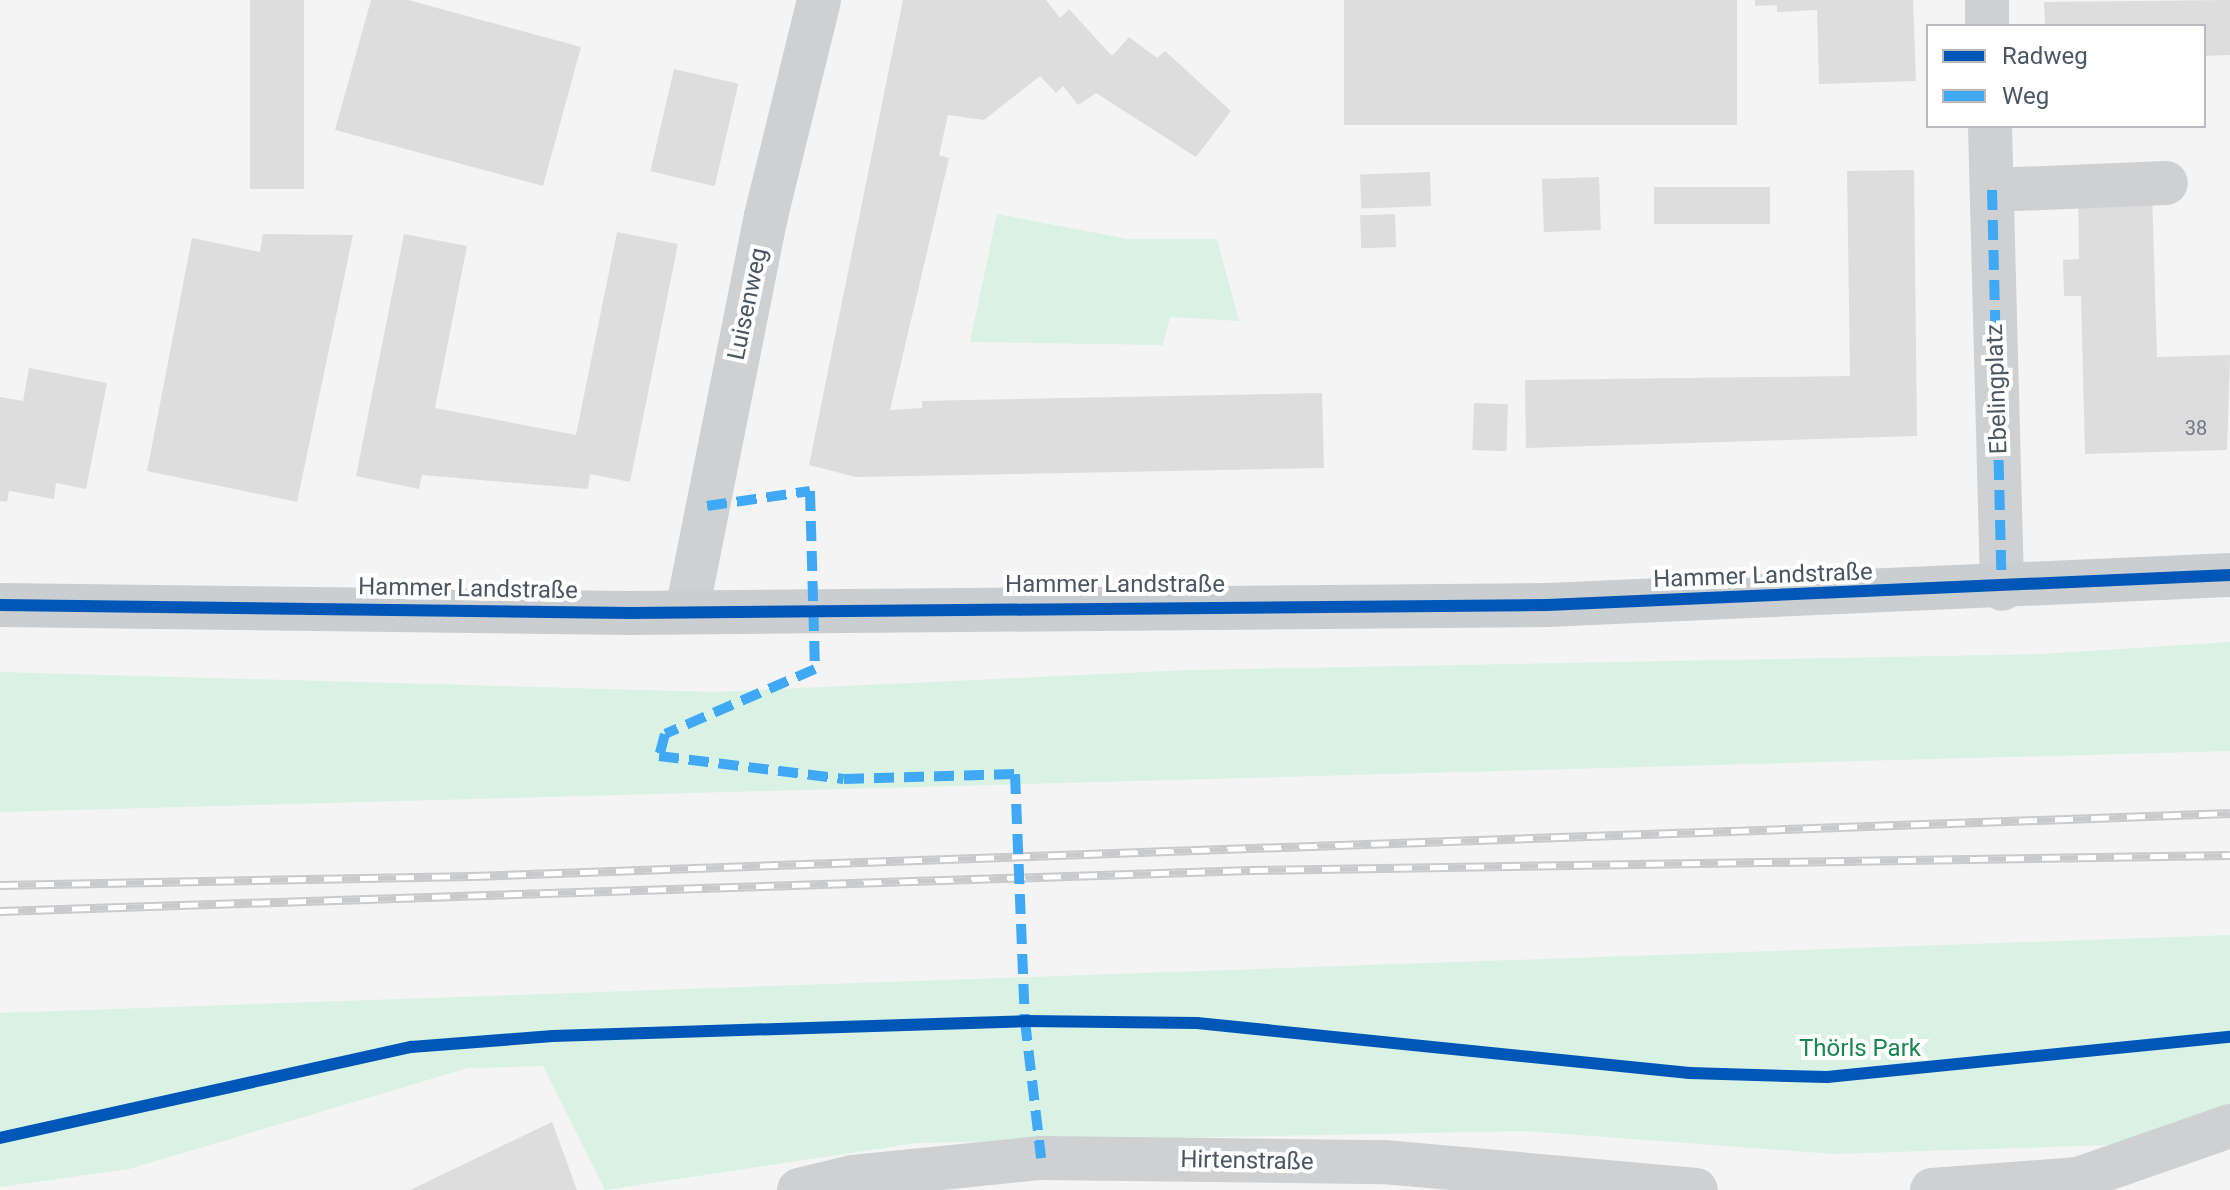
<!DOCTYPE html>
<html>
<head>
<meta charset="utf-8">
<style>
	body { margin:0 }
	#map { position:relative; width:2230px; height:1190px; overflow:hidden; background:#f4f4f4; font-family:Roboto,sans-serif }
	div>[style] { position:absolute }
	.green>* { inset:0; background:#d9f2e3 }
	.building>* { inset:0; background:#ddddde; transform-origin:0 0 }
	.minor>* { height:44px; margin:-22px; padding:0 22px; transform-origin:22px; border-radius:22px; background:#ced0d2 }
	.major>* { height:44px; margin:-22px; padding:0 22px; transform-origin:22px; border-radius:22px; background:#caced1 }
	.rail>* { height:9px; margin-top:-4.5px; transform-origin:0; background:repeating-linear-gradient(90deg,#fff 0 18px,#c9cacc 0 36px); box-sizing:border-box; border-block:2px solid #c9cacc }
	.quiet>* { height:10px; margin-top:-5px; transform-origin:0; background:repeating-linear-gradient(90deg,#3fa9f5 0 20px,transparent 0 30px) }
	.cycleway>* { height:12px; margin:-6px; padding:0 6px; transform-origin:6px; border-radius:6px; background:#0057b8 }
	span { translate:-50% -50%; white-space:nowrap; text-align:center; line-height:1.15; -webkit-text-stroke:8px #fff; paint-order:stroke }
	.number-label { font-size:20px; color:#707881 }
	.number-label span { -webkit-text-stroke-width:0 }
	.street-label { font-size:24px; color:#4a5661 }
	.park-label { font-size:24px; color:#17864f }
	.legend { position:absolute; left:1926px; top:24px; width:280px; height:104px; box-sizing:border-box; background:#fff; border:2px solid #b7bbc0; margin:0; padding:10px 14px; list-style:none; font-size:24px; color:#4a5661 }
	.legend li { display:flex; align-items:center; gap:16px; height:40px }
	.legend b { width:40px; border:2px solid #b7bbc0 }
</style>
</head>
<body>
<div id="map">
	<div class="green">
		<div style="clip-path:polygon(997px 214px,1128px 239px,1217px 239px,1239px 321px,1170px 317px,1163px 345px,970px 342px)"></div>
		<div style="clip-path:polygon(2230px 642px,2230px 751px,0 812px,0 672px,715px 692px,1190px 670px,2042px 654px)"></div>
		<div style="clip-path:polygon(2230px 935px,2230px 1109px,2138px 1144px,1834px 1154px,1526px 1131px,917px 1143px,605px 1190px,543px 1066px,468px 1068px,129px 1169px,0 1187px,0 1013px)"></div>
	</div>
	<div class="building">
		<div style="left:250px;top:0;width:54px;height:189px"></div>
		<div style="clip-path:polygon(371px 0,408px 0,581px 47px,543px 186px,335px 130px)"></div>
		<div style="clip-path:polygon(903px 0,1046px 0,1060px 18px,1069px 9px,1112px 56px,1129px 37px,1157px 58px,1165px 51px,1231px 111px,1196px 157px,1096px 93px,1078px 105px,1063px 86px,1056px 93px,1040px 76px,984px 120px,948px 115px,939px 155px,949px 158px,890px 410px,922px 408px,922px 401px,1322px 393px,1324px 468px,856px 477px,809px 465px)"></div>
		<div style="left:1344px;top:0;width:393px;height:125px"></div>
		<div style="clip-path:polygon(1755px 0,1913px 0,1916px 81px,1819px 84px,1817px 10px,1777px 12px,1777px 5px,1755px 6px)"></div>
		<div style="clip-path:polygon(2230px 0,2230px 55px,2204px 56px,2204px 26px,2045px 26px,2044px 2px)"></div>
		<div style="left:674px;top:69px;width:66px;height:105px;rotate:13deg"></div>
		<div style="clip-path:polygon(1914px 170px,1917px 436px,1526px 448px,1525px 380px,1850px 376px,1847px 171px)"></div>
		<div style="left:1430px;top:172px;width:34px;height:70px;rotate:88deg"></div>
		<div style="left:1599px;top:177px;width:53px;height:57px;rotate:88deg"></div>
		<div style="left:1770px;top:187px;width:37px;height:116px;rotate:90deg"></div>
		<div style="clip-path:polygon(2152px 190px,2157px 357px,2230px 355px,2227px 450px,2085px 454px,2081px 296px,2064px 296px,2063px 260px,2079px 259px,2078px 192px)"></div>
		<div style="left:1395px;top:214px;width:33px;height:35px;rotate:88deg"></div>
		<div style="clip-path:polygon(617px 232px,678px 244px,630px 482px,590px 474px,588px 489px,422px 475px,419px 489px,356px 476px,404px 234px,467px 246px,435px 408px,576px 435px)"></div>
		<div style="clip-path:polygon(263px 234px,353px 235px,297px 502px,147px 471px,192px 238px,260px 252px)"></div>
		<div style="clip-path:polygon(29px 368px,107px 383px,86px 489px,56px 483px,54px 499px,9px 491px,7px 502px,0 501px,0 397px,23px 401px)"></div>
		<div style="left:1474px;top:403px;width:34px;height:47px;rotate:2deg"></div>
		<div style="clip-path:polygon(552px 1122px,577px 1190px,410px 1190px)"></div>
	</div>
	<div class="minor">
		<div style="left:1987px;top:0;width:26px;rotate:90deg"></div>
		<div style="left:1990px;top:126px;width:463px;rotate:88.5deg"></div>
		<div style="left:1992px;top:190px;width:174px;rotate:-2.3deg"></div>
		<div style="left:687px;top:611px;width:403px;rotate:-78.7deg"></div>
		<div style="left:766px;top:216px;width:222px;rotate:-76.2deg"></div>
		<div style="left:799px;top:1190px;width:56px;rotate:-13.5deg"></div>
		<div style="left:853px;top:1177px;width:189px;rotate:-5.8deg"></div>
		<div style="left:1041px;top:1158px;width:343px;rotate:0.7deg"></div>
		<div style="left:1384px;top:1162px;width:313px;rotate:5.1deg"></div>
		<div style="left:1932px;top:1190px;width:146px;rotate:-4.3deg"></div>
		<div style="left:2078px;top:1179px;width:161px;rotate:-19.2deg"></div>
	</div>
	<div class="major">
		<div style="left:0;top:605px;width:630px;rotate:0.73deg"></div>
		<div style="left:630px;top:613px;width:917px;rotate:-0.5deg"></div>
		<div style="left:1547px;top:605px;width:684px;rotate:-2.52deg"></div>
	</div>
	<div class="rail">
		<div style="left:0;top:885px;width:472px;rotate:-1.1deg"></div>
		<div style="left:472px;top:876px;width:1759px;rotate:-2.05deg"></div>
		<div style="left:0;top:911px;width:1251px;rotate:-1.88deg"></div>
		<div style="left:1250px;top:870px;width:980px;rotate:-0.88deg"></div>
	</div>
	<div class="quiet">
		<div style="left:1992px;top:190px;width:399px;rotate:88.6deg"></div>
		<div style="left:707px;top:506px;width:104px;rotate:-8.3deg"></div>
		<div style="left:810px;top:491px;width:178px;rotate:88.4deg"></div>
		<div style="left:815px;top:669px;width:163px;rotate:156.6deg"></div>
		<div style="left:665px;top:734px;width:23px;rotate:105deg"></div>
		<div style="left:659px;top:756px;width:186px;rotate:7.1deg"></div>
		<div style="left:844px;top:779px;width:171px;rotate:-1.7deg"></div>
		<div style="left:1015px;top:774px;width:247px;rotate:87.7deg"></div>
		<div style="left:1025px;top:1021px;width:138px;rotate:83.3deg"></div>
	</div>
	<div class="cycleway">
		<div style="left:0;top:605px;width:630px;rotate:0.73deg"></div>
		<div style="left:630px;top:613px;width:917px;rotate:-0.5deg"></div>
		<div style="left:1547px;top:605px;width:684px;rotate:-2.52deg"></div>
		<div style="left:0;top:1138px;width:421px;rotate:-12.5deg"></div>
		<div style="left:411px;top:1047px;width:142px;rotate:-4.4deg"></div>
		<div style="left:553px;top:1036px;width:472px;rotate:-1.8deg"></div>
		<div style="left:1025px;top:1021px;width:172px;rotate:0.7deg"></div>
		<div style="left:1197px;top:1023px;width:495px;rotate:5.8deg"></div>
		<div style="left:1689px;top:1073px;width:138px;rotate:1.7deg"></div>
		<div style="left:1827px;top:1077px;width:405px;rotate:-5.7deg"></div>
	</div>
	<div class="number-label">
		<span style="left:2196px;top:428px">38</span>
	</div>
	<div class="street-label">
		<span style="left:748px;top:304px;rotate:-78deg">Luisenweg</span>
		<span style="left:1997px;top:389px;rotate:-92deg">Ebelingplatz</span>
		<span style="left:1763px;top:576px;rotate:-2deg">Hammer Landstraße</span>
		<span style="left:1115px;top:585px">Hammer Landstraße</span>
		<span style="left:468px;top:589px;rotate:1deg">Hammer Landstraße</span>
		<span style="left:1247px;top:1161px;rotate:1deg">Hirtenstraße</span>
	</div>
	<div class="park-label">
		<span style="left:1860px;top:1049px">Thörls Park</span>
	</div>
	<ul class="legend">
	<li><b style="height:10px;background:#0057b8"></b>Radweg</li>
	<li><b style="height:10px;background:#3fa9f5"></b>Weg</li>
	</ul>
</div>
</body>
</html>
